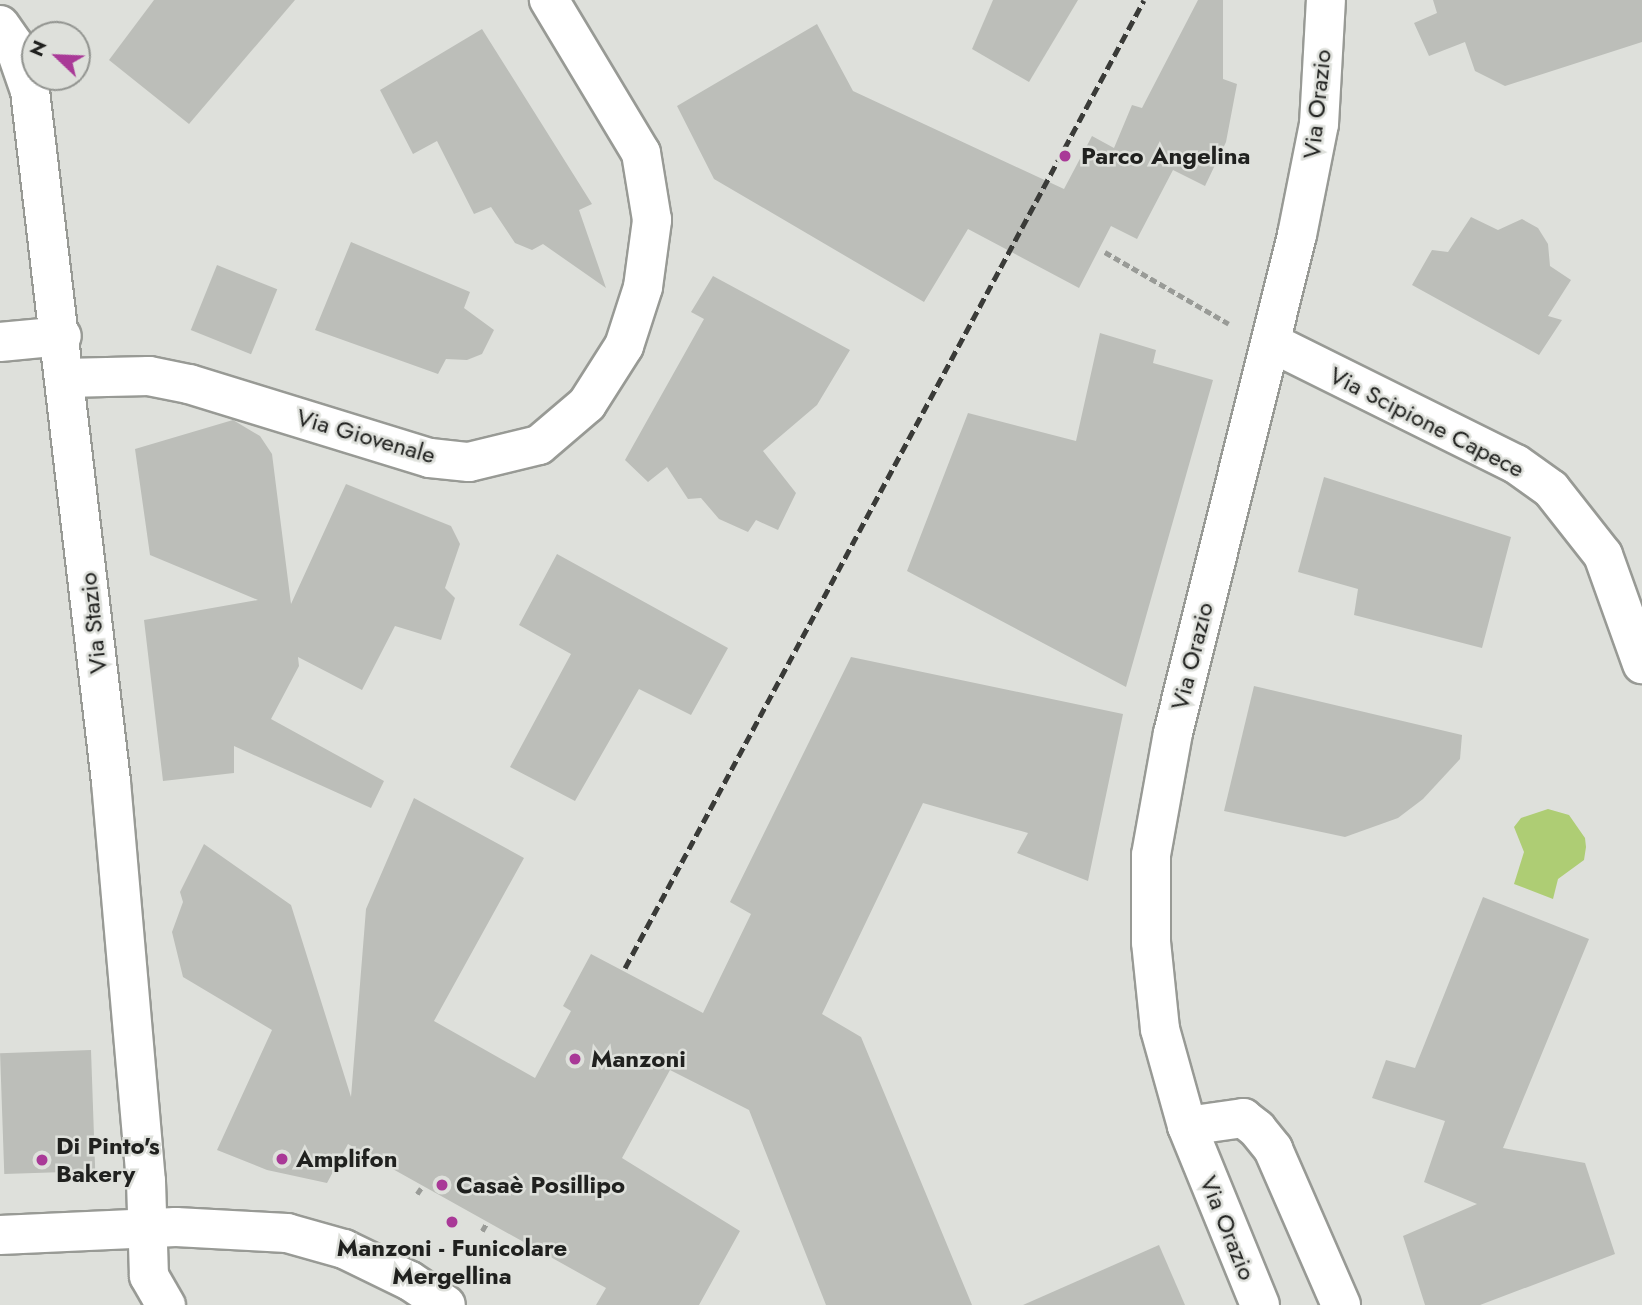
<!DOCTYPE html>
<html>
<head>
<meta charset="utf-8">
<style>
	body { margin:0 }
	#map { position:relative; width:1642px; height:1305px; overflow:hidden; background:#dee0db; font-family:Jost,sans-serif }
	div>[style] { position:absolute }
	.water>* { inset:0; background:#aecd74 }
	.building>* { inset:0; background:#bcbeb9; transform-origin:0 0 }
	.path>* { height:4.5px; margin-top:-2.25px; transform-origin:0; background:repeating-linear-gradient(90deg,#999b97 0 7px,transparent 0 10.5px) }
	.roads { filter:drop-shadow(2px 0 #989a95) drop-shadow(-2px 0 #989a95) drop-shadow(0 2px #989a95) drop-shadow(0 -2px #989a95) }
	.minor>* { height:38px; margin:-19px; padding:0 19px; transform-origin:19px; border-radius:19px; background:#fff }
	.rail>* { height:5px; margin-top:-2.5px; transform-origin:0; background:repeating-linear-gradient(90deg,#3a3b38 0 10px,transparent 0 15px) }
	.dots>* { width:19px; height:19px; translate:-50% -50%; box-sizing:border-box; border:4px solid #dee0db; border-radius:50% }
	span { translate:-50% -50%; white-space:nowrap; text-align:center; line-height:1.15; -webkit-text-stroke:5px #dee0db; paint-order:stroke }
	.street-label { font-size:24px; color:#20211f }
	.poi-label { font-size:24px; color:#20211f; font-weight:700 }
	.left { translate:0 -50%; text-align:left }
	.north { position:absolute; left:21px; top:21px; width:70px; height:70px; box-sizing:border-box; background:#dee0db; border:2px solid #929490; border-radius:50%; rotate:293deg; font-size:19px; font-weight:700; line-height:28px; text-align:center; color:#20211f }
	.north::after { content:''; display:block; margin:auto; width:24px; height:32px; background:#a93997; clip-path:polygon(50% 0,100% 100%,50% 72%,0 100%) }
</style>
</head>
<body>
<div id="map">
	<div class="water">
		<div style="clip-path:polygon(1548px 809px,1569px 815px,1585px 838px,1586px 847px,1584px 860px,1558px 879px,1553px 899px,1514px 884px,1524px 852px,1514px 827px,1521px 818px)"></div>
	</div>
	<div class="building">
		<div style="clip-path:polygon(154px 0,295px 0,189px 124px,109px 60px)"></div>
		<div style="clip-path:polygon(993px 0,1078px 0,1029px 82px,972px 49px)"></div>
		<div style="clip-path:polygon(1198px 0,1223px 0,1223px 79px,1237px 84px,1226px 142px,1205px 186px,1173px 170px,1137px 239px,1111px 226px,1079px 288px,968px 229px,924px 302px,714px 179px,677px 106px,817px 24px,853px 91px,1064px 189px,1092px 136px,1114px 148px,1132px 105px,1142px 108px)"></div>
		<div style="clip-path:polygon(1433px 0,1642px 0,1642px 42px,1505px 86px,1475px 71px,1465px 42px,1429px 56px,1414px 23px,1437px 13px)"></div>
		<div style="clip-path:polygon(482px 29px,592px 204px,579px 210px,606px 288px,543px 244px,532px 250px,515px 243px,491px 207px,474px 214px,437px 141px,413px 154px,380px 90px)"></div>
		<div style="clip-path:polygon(1471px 217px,1498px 230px,1522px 219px,1538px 228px,1548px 244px,1550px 266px,1571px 280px,1548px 316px,1562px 320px,1539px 355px,1412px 285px,1432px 250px,1448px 252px)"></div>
		<div style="clip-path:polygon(351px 242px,470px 292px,464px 308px,494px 330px,482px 354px,467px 360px,446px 359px,438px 374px,315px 330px)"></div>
		<div style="left:217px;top:265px;width:65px;height:70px;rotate:22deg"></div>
		<div style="clip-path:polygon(713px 276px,850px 350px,817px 405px,763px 451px,796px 493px,778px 530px,756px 520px,748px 532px,719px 519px,701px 498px,688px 499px,667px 467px,648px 482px,625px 460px,704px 319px,691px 312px)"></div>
		<div style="clip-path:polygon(1100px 333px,1156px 350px,1153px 363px,1213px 380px,1126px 687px,907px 571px,968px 413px,1076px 441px)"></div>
		<div style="clip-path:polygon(233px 420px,260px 436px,272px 454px,291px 604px,346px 484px,451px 526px,460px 544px,445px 588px,455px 598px,441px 640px,395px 626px,362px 690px,298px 657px,299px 666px,271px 719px,384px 781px,371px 808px,234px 746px,234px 773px,163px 781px,144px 620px,258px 600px,150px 555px,135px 449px)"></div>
		<div style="clip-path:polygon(1324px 477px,1511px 537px,1482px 648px,1354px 615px,1358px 589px,1298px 572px)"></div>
		<div style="clip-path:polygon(557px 554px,728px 648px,691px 715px,639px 689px,575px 801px,510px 767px,571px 654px,519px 625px)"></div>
		<div style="clip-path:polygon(851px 657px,1123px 714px,1088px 881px,1017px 853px,1028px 833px,923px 803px,822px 1014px,861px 1037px,972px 1305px,826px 1305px,749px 1110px,670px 1070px,622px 1158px,740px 1231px,699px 1305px,596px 1305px,606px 1288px,348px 1144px,327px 1183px,267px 1170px,217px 1150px,272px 1030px,183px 977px,172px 932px,183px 902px,180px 892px,204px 844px,291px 905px,351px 1097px,366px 909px,414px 798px,524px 858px,434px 1021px,535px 1078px,571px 1011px,563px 1006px,591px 954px,703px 1013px,751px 914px,730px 902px)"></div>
		<div style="clip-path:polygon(1254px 686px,1462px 735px,1460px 759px,1423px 799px,1398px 818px,1345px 837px,1224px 811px)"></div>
		<div style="clip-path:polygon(1483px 897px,1589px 939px,1503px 1148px,1585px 1163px,1615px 1254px,1480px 1305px,1425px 1305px,1403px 1236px,1477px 1204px,1424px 1182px,1445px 1121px,1372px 1098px,1386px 1060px,1415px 1068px)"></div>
		<div style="left:91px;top:1050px;width:121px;height:91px;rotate:88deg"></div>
		<div style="clip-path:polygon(1159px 1245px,1185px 1305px,1023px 1305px)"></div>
	</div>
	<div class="path">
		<div style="left:1105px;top:252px;width:143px;rotate:30.1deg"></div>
		<div style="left:417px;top:1194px;width:7px;rotate:-56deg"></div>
		<div style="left:482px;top:1231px;width:8px;rotate:-60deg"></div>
	</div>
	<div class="roads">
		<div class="minor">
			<div style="left:0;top:25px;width:24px;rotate:55deg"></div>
			<div style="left:14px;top:45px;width:49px;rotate:70.8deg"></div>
			<div style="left:30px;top:91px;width:696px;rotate:83.31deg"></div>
			<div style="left:111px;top:782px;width:401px;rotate:85deg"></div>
			<div style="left:146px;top:1181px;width:95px;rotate:88.2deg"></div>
			<div style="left:149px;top:1276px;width:34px;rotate:60deg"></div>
			<div style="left:0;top:342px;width:62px;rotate:-5.5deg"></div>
			<div style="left:1272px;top:343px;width:272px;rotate:26.4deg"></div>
			<div style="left:1516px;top:464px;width:43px;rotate:35.5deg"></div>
			<div style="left:1551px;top:489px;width:84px;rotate:51.8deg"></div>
			<div style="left:1603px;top:555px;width:116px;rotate:70.3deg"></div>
			<div style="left:65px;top:378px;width:84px;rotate:-1.4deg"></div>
			<div style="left:149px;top:376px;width:41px;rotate:11.3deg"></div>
			<div style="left:189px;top:384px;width:252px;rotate:17.1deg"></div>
			<div style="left:430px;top:458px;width:39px;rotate:6deg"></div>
			<div style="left:469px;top:462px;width:72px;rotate:-13.7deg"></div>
			<div style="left:539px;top:445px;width:63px;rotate:-40.5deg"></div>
			<div style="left:587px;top:404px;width:69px;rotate:-57.5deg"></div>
			<div style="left:624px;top:346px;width:62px;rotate:-72.1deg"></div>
			<div style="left:643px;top:287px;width:68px;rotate:-82.3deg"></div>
			<div style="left:652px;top:220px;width:68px;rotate:-99.3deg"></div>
			<div style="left:641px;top:153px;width:179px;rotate:-121deg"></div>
			<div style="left:1187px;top:1126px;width:57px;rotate:-8.1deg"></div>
			<div style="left:1243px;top:1118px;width:18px;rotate:38deg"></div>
			<div style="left:1257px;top:1129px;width:26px;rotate:51deg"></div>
			<div style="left:1273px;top:1149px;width:170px;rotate:66.4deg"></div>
			<div style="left:0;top:1235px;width:176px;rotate:-2.6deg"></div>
			<div style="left:176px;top:1227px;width:111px;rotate:3.1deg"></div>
			<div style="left:287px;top:1233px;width:59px;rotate:15.7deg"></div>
			<div style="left:344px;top:1249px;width:73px;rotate:25.9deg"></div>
			<div style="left:410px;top:1281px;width:43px;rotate:33.7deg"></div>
			<div style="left:1260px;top:1305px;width:193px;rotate:-112.2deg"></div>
			<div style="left:1187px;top:1126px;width:101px;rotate:-105.6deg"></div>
			<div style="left:1160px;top:1029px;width:87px;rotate:-95.9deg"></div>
			<div style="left:1151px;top:942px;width:87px;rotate:-90deg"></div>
			<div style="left:1151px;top:855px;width:124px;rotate:-79.8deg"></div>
			<div style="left:1173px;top:733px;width:513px;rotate:-76.02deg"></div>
			<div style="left:1297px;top:235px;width:113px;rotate:-78.8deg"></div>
			<div style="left:1319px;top:124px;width:124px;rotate:-86.8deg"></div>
		</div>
	</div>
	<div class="rail">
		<div style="left:625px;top:968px;width:1098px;rotate:-61.8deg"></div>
	</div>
	<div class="dots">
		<div style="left:1065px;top:156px;background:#a93997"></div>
		<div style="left:575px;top:1059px;background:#a93997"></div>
		<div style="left:282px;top:1159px;background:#a93997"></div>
		<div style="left:42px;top:1160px;background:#a93997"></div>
		<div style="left:442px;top:1185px;background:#a93997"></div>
		<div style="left:452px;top:1222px;background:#a93997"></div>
	</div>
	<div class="street-label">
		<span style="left:1317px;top:104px;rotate:-84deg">Via Orazio</span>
		<span style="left:1427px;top:422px;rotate:27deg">Via Scipione Capece</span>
		<span style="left:366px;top:436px;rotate:16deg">Via Giovenale</span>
		<span style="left:93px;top:623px;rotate:-96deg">Via Stazio</span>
		<span style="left:1192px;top:656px;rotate:-76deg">Via Orazio</span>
		<span style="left:1228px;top:1228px;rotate:68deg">Via Orazio</span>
	</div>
	<div class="poi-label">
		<span class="left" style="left:1081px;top:156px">Parco Angelina</span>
		<span class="left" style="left:591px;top:1059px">Manzoni</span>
		<span class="left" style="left:56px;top:1160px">Di Pinto's<br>Bakery</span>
		<span class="left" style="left:296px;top:1159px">Amplifon</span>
		<span class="left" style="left:456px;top:1185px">Casaè Posillipo</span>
		<span style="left:452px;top:1262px">Manzoni - Funicolare<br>Mergellina</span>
	</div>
	<div class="north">N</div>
</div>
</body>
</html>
